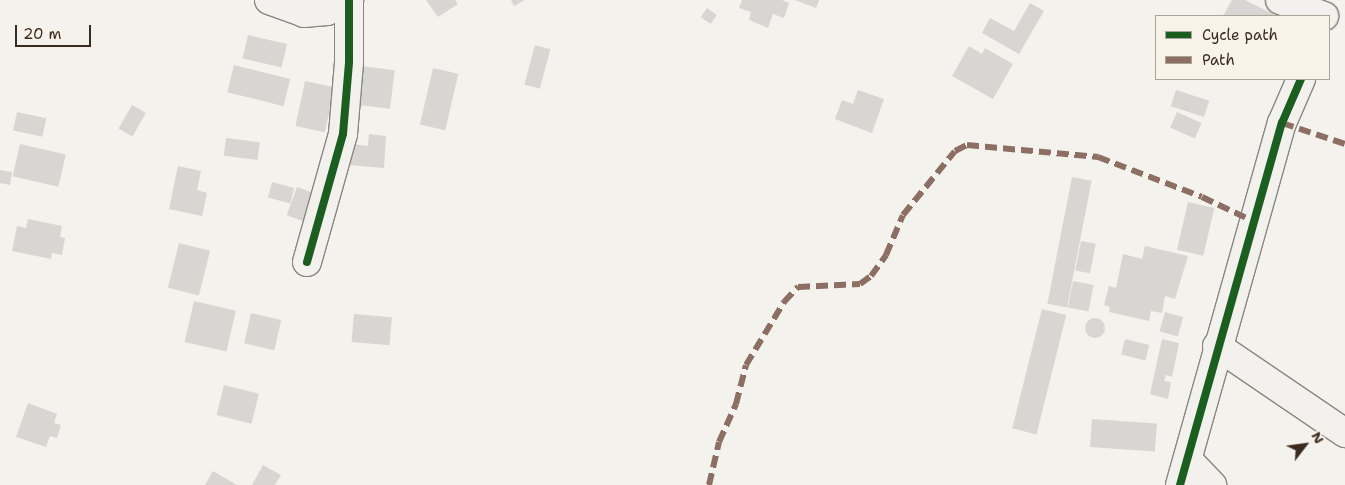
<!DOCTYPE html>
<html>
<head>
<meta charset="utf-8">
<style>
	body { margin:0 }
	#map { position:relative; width:1345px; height:485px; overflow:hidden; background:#f4f2ec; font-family:"Shantell Sans",sans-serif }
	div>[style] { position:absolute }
	.building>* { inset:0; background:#d8d6d2; transform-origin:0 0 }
	.round { border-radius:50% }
	.roads { filter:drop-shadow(1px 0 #898580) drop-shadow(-1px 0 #898580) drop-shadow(0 1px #898580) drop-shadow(0 -1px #898580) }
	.minor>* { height:28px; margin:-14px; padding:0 14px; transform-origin:14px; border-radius:14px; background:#f2f1ed }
	.quiet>* { height:6px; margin-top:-3px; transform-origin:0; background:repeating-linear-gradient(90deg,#8d6e63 0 12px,transparent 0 18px) }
	.cycleway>* { height:8px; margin:-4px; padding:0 4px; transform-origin:4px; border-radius:4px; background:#1b5e20 }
	span { translate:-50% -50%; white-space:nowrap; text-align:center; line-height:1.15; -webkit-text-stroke:4.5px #f7f3e8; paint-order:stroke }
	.legend { position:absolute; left:1155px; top:15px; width:175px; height:65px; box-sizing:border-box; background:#f7f3e8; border:1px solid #aca397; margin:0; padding:6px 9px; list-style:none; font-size:15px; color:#3b2a1e }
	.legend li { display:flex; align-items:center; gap:10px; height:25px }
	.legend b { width:25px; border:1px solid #aca397 }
	.north { position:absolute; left:1280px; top:420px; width:50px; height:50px; -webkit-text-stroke:4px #f7f3e8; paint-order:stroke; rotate:60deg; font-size:14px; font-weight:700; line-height:20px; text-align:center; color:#3b2a1e }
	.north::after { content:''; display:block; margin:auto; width:18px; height:22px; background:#3b2a1e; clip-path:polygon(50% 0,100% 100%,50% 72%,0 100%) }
	.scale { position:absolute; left:15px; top:25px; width:76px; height:22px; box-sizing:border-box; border:2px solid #3b2a1e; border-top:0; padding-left:6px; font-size:15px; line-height:18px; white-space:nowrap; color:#3b2a1e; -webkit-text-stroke:4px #f7f3e8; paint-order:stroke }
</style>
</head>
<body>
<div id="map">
	<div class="building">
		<div style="clip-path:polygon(426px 0,455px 0,458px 4px,438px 17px)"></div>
		<div style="clip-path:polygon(511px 0,525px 0,514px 6px)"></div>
		<div style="clip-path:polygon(742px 0,782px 0,789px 3px,784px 18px,773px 14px,768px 28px,749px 20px,751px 12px,739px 8px)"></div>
		<div style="clip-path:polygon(795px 0,819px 0,816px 8px)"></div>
		<div style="clip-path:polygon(1232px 0,1245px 0,1277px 16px,1223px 16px)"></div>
		<div style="clip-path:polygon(1030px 3px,1044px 11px,1019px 54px,982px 33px,990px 18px,1014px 31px)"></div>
		<div style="left:707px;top:8px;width:12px;height:11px;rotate:35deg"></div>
		<div style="left:248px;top:35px;width:40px;height:24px;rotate:13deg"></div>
		<div style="left:535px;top:45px;width:16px;height:41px;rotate:15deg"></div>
		<div style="clip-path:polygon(969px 46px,982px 54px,985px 48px,1013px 64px,993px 99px,952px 76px)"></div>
		<div style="left:234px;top:65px;width:58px;height:28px;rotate:14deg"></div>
		<div style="left:361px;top:66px;width:34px;height:39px;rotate:7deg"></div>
		<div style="left:433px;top:68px;width:26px;height:58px;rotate:13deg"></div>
		<div style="left:305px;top:81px;width:30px;height:46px;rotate:12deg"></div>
		<div style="clip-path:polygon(858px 90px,884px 99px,872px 133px,835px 119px,842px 100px,853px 104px)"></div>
		<div style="left:1176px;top:90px;width:35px;height:17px;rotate:18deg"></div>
		<div style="left:132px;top:105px;width:16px;height:27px;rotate:30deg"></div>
		<div style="left:17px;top:112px;width:30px;height:19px;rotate:12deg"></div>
		<div style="left:1177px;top:112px;width:27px;height:17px;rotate:24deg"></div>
		<div style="clip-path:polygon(369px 134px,386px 136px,384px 168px,349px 165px,351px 144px,368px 146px)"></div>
		<div style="left:226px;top:138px;width:34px;height:18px;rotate:7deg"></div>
		<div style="left:20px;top:144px;width:47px;height:33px;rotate:13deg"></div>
		<div style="clip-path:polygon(178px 166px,201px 171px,197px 190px,207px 193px,202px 216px,169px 209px)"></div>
		<div style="clip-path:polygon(0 170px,12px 172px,10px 185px,0 183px)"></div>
		<div style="left:1072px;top:177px;width:20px;height:129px;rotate:11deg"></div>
		<div style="left:272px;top:182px;width:23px;height:16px;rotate:15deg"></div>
		<div style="left:297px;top:187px;width:20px;height:30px;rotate:20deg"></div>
		<div style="left:1188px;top:202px;width:27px;height:49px;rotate:13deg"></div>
		<div style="clip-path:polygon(28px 219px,62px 226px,60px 237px,65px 238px,62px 255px,52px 253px,51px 259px,12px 251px,17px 226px,26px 228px)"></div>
		<div style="left:1081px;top:241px;width:15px;height:30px;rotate:11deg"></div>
		<div style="left:179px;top:243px;width:32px;height:46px;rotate:14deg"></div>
		<div style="clip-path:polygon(1145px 246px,1188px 256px,1175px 299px,1165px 296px,1162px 313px,1151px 311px,1149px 321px,1109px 312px,1110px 307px,1104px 305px,1109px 286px,1116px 288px,1123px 254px,1142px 259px)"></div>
		<div style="left:1073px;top:281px;width:21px;height:27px;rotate:11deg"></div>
		<div style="left:194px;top:301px;width:43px;height:42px;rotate:13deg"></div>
		<div style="left:1042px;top:309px;width:25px;height:123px;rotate:14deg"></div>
		<div style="left:1165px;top:312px;width:19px;height:20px;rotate:16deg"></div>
		<div style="left:251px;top:313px;width:31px;height:31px;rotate:13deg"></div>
		<div style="left:354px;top:314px;width:38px;height:28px;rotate:5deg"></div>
		<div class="round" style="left:1085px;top:318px;width:20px;height:20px"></div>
		<div style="left:1125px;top:339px;width:25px;height:16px;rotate:14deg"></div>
		<div style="clip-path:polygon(1162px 339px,1179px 343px,1172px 377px,1166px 375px,1164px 381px,1171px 382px,1168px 399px,1150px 394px)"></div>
		<div style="left:224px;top:385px;width:36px;height:31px;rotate:14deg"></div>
		<div style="clip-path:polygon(28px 403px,57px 414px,54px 423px,61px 425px,57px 438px,50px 436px,46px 447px,16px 437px)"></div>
		<div style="left:1092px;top:419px;width:65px;height:28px;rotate:4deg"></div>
		<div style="clip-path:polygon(263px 465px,281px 475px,275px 485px,252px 485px)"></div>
		<div style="clip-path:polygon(213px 471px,237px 485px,205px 485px)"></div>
	</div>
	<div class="roads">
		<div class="minor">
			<div style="left:269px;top:0;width:37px;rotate:20deg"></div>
			<div style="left:304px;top:13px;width:23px;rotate:-5deg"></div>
			<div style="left:327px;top:11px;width:25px;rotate:-27deg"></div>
			<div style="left:1280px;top:0;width:47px;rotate:20deg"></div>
			<div style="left:307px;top:262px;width:133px;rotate:-74.3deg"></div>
			<div style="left:343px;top:134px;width:72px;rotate:-85.2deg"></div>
			<div style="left:349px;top:62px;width:62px;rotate:-90deg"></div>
			<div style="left:1217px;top:346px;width:155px;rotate:34.2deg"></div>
			<div style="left:1188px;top:460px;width:35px;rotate:46deg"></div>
			<div style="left:1180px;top:485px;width:376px;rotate:-74.3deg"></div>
			<div style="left:1282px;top:123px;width:48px;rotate:-66.6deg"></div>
		</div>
	</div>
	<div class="quiet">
		<div style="left:1282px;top:123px;width:66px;rotate:18.4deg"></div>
		<div style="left:709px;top:485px;width:44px;rotate:-76.9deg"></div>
		<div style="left:719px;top:442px;width:42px;rotate:-65.9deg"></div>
		<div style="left:736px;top:404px;width:40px;rotate:-75.6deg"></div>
		<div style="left:746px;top:365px;width:74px;rotate:-58.9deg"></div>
		<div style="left:784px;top:302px;width:21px;rotate:-47deg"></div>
		<div style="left:798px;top:287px;width:62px;rotate:-2.8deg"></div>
		<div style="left:860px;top:284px;width:14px;rotate:-36deg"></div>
		<div style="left:871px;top:276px;width:26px;rotate:-54deg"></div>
		<div style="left:886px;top:255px;width:43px;rotate:-67deg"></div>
		<div style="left:903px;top:215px;width:82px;rotate:-50.9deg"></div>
		<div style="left:955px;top:151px;width:13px;rotate:-27deg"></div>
		<div style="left:967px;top:145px;width:132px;rotate:5.2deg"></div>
		<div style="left:1098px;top:157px;width:111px;rotate:21deg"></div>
		<div style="left:1202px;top:197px;width:56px;rotate:25.2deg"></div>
	</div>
	<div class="cycleway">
		<div style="left:307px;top:262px;width:133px;rotate:-74.3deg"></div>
		<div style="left:343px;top:134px;width:72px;rotate:-85.2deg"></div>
		<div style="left:349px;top:62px;width:62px;rotate:-90deg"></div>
		<div style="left:1180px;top:485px;width:376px;rotate:-74.3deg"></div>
		<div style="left:1282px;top:123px;width:48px;rotate:-66.6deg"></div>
	</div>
	<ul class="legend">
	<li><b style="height:6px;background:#1b5e20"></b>Cycle path</li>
	<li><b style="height:6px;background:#8d6e63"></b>Path</li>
	</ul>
	<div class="north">N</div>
	<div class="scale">20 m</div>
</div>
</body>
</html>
